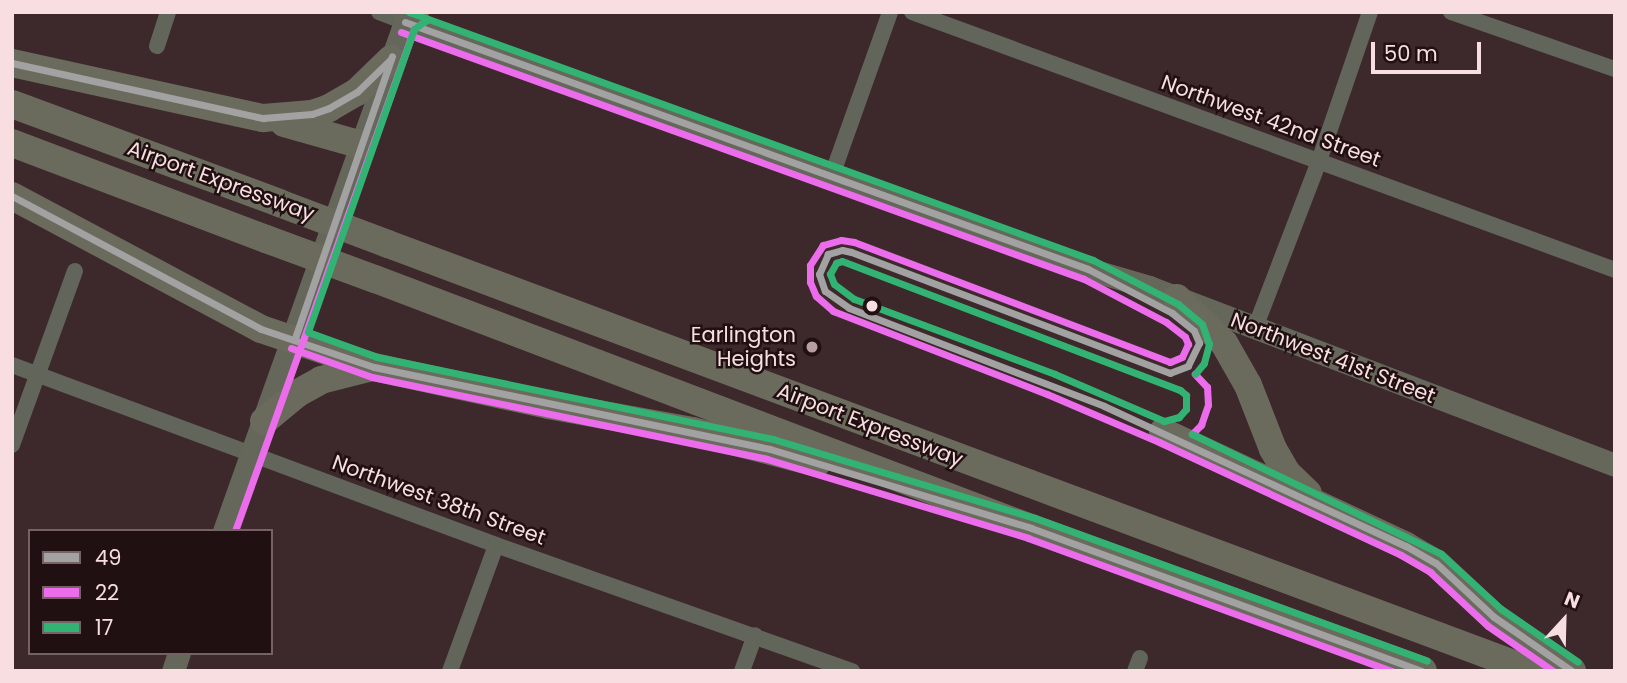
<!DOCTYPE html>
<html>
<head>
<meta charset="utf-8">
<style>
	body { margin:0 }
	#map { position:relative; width:1627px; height:683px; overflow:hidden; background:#3d282b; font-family:Poppins,sans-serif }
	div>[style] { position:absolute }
	.street>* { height:16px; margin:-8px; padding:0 8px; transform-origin:8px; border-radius:8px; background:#62655a }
	.secondary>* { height:23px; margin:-11.5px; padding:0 11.5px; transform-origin:11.5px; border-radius:11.5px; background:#66675b }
	.highway>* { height:28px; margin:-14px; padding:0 14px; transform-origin:14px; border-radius:14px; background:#6b6b5d }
	.highway-bridge>* { height:28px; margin:-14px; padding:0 14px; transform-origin:14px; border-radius:14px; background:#6b6b5d }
	.bus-1>* { height:7px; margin:-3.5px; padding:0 3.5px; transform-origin:3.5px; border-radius:3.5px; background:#a2a2a2 }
	.bus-2>* { height:7px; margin:-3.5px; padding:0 3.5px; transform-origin:3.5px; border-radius:3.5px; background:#ec6dec }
	.bus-3>* { height:7px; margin:-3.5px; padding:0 3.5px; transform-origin:3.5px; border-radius:3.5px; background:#33b373 }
	.dots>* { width:19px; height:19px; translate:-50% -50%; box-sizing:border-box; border:4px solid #201012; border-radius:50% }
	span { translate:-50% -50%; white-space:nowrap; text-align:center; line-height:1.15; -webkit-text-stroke:5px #201012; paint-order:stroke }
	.street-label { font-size:21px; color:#f8dee0 }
	.poi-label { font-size:21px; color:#f8dee0 }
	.right { translate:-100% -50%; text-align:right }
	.frame { position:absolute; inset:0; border:14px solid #f8dee0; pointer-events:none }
	.legend { position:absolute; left:28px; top:529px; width:245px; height:126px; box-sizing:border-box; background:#201012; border:2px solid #766264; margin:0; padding:9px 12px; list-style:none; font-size:21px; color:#f8dee0 }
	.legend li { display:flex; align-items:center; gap:14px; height:35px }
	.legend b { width:35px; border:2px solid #766264 }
	.north { position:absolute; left:1529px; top:585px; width:70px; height:70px; -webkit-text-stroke:5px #201012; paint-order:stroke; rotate:22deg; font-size:19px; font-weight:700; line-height:28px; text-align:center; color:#f8dee0 }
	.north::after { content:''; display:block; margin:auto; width:24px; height:32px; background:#f8dee0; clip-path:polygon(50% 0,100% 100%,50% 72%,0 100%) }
	.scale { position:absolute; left:1371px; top:42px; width:110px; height:32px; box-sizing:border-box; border:4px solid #f8dee0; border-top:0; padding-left:9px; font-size:21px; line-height:24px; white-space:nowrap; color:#f8dee0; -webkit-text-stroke:5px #201012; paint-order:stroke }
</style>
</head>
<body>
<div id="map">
	<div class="street">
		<div style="left:379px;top:12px;width:28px;rotate:21deg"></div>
		<div style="left:912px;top:12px;width:749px;rotate:20.15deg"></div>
		<div style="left:1451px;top:12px;width:174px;rotate:19.2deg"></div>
		<div style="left:157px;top:46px;width:36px;rotate:-72deg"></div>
		<div style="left:831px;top:178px;width:176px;rotate:-70.4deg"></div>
		<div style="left:1255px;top:328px;width:179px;rotate:-69deg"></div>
		<div style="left:1319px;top:161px;width:157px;rotate:-71.1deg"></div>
		<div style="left:12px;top:365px;width:516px;rotate:20.4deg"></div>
		<div style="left:496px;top:545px;width:378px;rotate:19.5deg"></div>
		<div style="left:12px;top:445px;width:185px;rotate:-70.1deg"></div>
		<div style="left:450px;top:671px;width:134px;rotate:-69.9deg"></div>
		<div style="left:742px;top:671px;width:38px;rotate:-70deg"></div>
		<div style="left:1135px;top:671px;width:14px;rotate:-69deg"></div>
	</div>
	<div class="secondary">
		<div style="left:405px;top:22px;width:454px;rotate:20.1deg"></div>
		<div style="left:831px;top:178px;width:273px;rotate:19.5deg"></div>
		<div style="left:1088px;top:269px;width:64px;rotate:16.4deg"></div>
		<div style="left:1149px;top:287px;width:499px;rotate:20.9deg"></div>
		<div style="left:224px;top:531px;width:540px;rotate:-70.42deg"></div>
		<div style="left:405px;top:22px;width:14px;rotate:-34deg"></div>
		<div style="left:173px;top:671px;width:19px;rotate:-72deg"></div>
	</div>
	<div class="highway">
		<div style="left:12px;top:63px;width:257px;rotate:12.4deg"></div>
		<div style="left:263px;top:118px;width:49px;rotate:-4.7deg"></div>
		<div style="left:312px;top:114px;width:18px;rotate:-19deg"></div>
		<div style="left:329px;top:108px;width:32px;rotate:-30deg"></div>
		<div style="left:357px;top:92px;width:47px;rotate:-44.1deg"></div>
		<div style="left:12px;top:104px;width:285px;rotate:20.3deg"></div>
		<div style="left:284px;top:123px;width:81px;rotate:15.8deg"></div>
		<div style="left:12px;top:143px;width:272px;rotate:20.7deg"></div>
		<div style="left:12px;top:196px;width:282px;rotate:28.1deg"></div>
		<div style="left:261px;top:329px;width:119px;rotate:18.6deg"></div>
		<div style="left:374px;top:367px;width:178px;rotate:12.3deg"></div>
		<div style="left:548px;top:405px;width:147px;rotate:10.2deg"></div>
		<div style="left:693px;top:431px;width:128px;rotate:14.5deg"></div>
		<div style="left:388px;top:244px;width:1221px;rotate:20.47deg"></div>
		<div style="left:375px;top:279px;width:702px;rotate:20.79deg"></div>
		<div style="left:1031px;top:528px;width:417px;rotate:20deg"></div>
		<div style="left:1177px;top:298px;width:65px;rotate:43.8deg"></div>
		<div style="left:1224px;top:343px;width:48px;rotate:60.3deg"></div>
		<div style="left:1248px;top:385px;width:69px;rotate:68.7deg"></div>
		<div style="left:1273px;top:449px;width:28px;rotate:60deg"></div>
		<div style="left:1287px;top:473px;width:29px;rotate:44deg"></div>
		<div style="left:264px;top:421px;width:44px;rotate:-39.5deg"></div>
		<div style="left:298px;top:393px;width:26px;rotate:-29deg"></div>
		<div style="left:321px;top:380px;width:53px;rotate:-14.3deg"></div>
		<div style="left:1163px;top:432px;width:268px;rotate:25.1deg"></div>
		<div style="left:1406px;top:546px;width:34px;rotate:30deg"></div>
		<div style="left:1436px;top:563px;width:79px;rotate:43deg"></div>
		<div style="left:1494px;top:617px;width:95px;rotate:34.7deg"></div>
	</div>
	<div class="highway-bridge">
		<div style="left:279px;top:203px;width:116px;rotate:20.6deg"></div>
		<div style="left:266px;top:239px;width:116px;rotate:20.2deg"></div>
	</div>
	<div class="bus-1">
		<div style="left:405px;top:22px;width:726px;rotate:19.88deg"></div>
		<div style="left:1088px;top:269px;width:95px;rotate:27.6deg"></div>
		<div style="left:1172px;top:313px;width:28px;rotate:39deg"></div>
		<div style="left:1194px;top:331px;width:13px;rotate:67deg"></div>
		<div style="left:1199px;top:343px;width:25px;rotate:116deg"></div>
		<div style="left:1188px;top:366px;width:19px;rotate:159deg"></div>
		<div style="left:1170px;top:373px;width:341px;rotate:-159.2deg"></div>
		<div style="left:851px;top:252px;width:9px;rotate:-167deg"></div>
		<div style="left:842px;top:250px;width:15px;rotate:164deg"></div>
		<div style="left:828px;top:254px;width:22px;rotate:114deg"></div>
		<div style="left:819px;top:274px;width:18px;rotate:71deg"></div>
		<div style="left:825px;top:291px;width:29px;rotate:35deg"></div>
		<div style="left:849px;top:308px;width:273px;rotate:21deg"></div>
		<div style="left:1104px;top:406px;width:333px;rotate:24.9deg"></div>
		<div style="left:1406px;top:546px;width:34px;rotate:30deg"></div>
		<div style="left:1436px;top:563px;width:79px;rotate:43deg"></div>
		<div style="left:1494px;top:617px;width:95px;rotate:34.7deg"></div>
		<div style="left:12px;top:63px;width:257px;rotate:12.4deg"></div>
		<div style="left:263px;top:118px;width:49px;rotate:-4.7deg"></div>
		<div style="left:312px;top:114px;width:18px;rotate:-19deg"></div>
		<div style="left:329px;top:108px;width:32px;rotate:-30deg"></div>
		<div style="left:357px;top:92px;width:47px;rotate:-44.1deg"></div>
		<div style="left:12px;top:196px;width:282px;rotate:28.1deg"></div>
		<div style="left:261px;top:329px;width:119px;rotate:18.6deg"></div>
		<div style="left:374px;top:367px;width:404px;rotate:11.7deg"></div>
		<div style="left:770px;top:449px;width:273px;rotate:16.8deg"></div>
		<div style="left:1031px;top:528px;width:416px;rotate:20.1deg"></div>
		<div style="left:295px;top:338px;width:298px;rotate:-71deg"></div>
	</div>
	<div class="bus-2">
		<div style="left:401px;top:32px;width:726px;rotate:19.88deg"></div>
		<div style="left:1084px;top:279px;width:93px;rotate:27.7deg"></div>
		<div style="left:1166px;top:322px;width:24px;rotate:38deg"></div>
		<div style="left:1185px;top:337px;width:8px;rotate:67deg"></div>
		<div style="left:1188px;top:344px;width:14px;rotate:115deg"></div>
		<div style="left:1182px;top:357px;width:13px;rotate:157deg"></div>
		<div style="left:1170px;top:362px;width:338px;rotate:-159.2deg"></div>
		<div style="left:854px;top:242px;width:13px;rotate:-171deg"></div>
		<div style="left:841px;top:240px;width:19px;rotate:164deg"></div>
		<div style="left:823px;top:245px;width:24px;rotate:123deg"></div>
		<div style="left:810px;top:265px;width:17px;rotate:90deg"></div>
		<div style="left:810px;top:282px;width:15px;rotate:67deg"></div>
		<div style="left:816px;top:296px;width:23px;rotate:41deg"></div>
		<div style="left:833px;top:311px;width:230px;rotate:21.2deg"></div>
		<div style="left:1047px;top:394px;width:122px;rotate:23.2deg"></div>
		<div style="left:1159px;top:442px;width:267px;rotate:25deg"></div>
		<div style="left:1401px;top:555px;width:34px;rotate:30deg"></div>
		<div style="left:1430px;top:572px;width:79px;rotate:43deg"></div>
		<div style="left:1488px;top:626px;width:79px;rotate:34.7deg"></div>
		<div style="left:291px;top:348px;width:86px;rotate:19.7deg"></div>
		<div style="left:372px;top:377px;width:403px;rotate:11.7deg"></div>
		<div style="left:767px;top:459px;width:273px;rotate:16.8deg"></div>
		<div style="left:1028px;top:538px;width:388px;rotate:20.1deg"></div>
		<div style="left:1192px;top:434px;width:13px;rotate:-45deg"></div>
		<div style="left:1201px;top:425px;width:21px;rotate:-71deg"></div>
		<div style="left:1208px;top:405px;width:18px;rotate:-93deg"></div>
		<div style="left:1207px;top:387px;width:18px;rotate:-133deg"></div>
		<div style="left:235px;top:531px;width:533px;rotate:-70.38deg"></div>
		<div style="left:414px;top:29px;width:14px;rotate:-36deg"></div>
	</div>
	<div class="bus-3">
		<div style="left:409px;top:12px;width:728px;rotate:19.93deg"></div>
		<div style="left:1093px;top:260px;width:96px;rotate:27.4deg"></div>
		<div style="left:1178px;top:304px;width:31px;rotate:40deg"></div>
		<div style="left:1202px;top:324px;width:21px;rotate:71deg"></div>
		<div style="left:1209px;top:344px;width:20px;rotate:105deg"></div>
		<div style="left:1204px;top:363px;width:14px;rotate:129deg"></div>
		<div style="left:425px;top:21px;width:14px;rotate:144deg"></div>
		<div style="left:414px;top:29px;width:321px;rotate:109.3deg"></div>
		<div style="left:308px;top:332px;width:73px;rotate:19.9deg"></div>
		<div style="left:377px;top:357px;width:404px;rotate:11.7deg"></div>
		<div style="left:773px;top:439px;width:274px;rotate:16.8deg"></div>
		<div style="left:1035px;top:518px;width:417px;rotate:20deg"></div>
		<div style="left:842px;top:261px;width:362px;rotate:20.9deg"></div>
		<div style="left:1180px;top:390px;width:8px;rotate:40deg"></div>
		<div style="left:1186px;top:395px;width:14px;rotate:90deg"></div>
		<div style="left:1186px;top:409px;width:11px;rotate:131deg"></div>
		<div style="left:1179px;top:417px;width:16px;rotate:165deg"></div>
		<div style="left:1164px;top:421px;width:119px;rotate:-156.7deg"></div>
		<div style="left:1055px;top:374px;width:215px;rotate:-159.5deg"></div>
		<div style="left:854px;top:299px;width:25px;rotate:-143deg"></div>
		<div style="left:834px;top:284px;width:11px;rotate:-112deg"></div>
		<div style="left:830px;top:274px;width:13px;rotate:-61deg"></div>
		<div style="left:836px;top:263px;width:6px;rotate:-18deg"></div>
		<div style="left:1192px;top:434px;width:276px;rotate:25.7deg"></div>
		<div style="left:1441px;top:554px;width:81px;rotate:42.5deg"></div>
		<div style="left:1501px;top:609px;width:93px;rotate:34.5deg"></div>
	</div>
	<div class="dots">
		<div style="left:872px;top:306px;background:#f8dee0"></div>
		<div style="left:812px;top:347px;background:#b79ea1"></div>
	</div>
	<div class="street-label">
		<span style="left:1271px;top:121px;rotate:20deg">Northwest 42nd Street</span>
		<span style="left:221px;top:181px;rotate:20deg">Airport Expressway</span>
		<span style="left:1333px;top:358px;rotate:21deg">Northwest 41st Street</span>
		<span style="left:870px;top:425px;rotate:21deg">Airport Expressway</span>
		<span style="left:439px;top:500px;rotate:20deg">Northwest 38th Street</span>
	</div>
	<div class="poi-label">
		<span class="right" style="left:796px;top:347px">Earlington<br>Heights</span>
	</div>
	<div class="frame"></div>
	<ul class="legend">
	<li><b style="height:9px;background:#a2a2a2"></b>49</li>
	<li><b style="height:9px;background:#ec6dec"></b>22</li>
	<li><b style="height:9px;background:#33b373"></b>17</li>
	</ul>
	<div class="north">N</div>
	<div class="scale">50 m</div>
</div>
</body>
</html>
